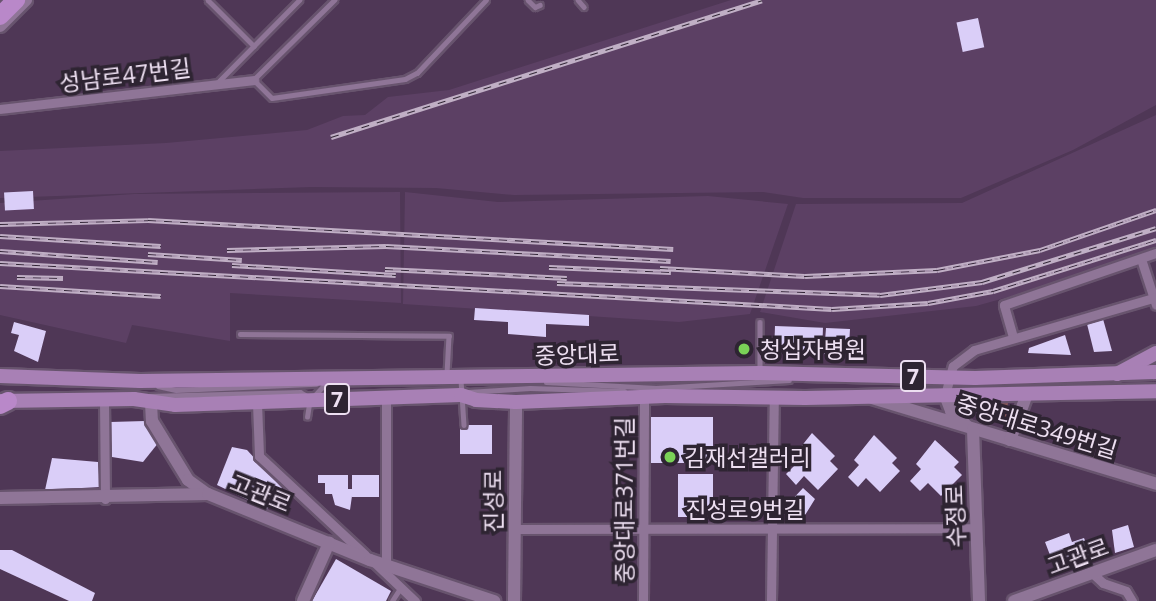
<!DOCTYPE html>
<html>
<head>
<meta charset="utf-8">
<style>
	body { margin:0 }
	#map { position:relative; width:1156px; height:601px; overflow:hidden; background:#4f3756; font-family:"Open Sans","Noto Sans KR",sans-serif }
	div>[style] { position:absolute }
	.built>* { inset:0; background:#5c4064 }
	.green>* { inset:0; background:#875759 }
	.building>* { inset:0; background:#dacef8; transform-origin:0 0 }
	.roads { filter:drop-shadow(2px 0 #68546e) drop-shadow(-2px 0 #68546e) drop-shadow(0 2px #68546e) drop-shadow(0 -2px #68546e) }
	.lane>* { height:4.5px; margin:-2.25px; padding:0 2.25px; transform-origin:2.25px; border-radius:2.25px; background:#8f7597 }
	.street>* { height:9px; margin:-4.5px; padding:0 4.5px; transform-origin:4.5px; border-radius:4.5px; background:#8f7597 }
	.secondary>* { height:12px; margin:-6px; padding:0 6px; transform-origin:6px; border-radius:6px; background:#8f7597 }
	.primary>* { height:14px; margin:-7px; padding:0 7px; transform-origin:7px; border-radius:7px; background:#a880b5 }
	.highway>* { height:18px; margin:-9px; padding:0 9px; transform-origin:9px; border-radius:9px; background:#b988c9 }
	.rail>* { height:5px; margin-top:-2.5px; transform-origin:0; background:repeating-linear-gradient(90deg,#2e2432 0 8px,#c0afc5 0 16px); box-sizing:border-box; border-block:2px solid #c0afc5 }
	.dots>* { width:19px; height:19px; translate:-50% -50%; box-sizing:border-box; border:4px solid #2e2432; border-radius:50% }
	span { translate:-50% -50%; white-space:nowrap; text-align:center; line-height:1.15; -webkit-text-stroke:7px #2e2432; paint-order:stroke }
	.shield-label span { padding:2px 5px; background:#2e2432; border:2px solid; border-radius:5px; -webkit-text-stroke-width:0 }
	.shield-label { font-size:21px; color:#eddff1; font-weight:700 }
	.street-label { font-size:23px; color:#eddff1 }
	.poi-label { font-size:23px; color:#eddff1 }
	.left { translate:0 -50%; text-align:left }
</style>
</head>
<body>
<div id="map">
	<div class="built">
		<div style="clip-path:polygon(731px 0,1156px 0,1156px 105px,1073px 150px,961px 198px,803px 198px,763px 192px,514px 195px,436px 188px,311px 187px,0 198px,0 151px,166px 143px,307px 130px,343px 116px,365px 115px,388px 97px,449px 90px)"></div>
		<div style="clip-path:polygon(1156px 115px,1156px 256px,976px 306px,825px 323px,760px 312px,796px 204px,962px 203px)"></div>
		<div style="clip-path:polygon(400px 192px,401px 303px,230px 293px,230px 341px,132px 325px,126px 343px,0 315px,0 203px,134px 194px)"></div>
		<div style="clip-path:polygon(405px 192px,498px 202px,708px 196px,788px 204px,750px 314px,679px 322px,403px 304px)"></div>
	</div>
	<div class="green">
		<div style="clip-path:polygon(1008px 403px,1005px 423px,987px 419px,968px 404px)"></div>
	</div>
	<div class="building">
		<div style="left:978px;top:18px;width:30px;height:22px;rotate:78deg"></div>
		<div style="left:33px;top:191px;width:18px;height:29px;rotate:87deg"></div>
		<div style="clip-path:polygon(475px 308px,589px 315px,589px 326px,546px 324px,546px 337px,508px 334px,508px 322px,474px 320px)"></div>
		<div style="clip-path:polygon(1103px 319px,1112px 351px,1094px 352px,1087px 324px)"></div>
		<div style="clip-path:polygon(14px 322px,46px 331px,38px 362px,14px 351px,19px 335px,11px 333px)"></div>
		<div style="left:775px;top:326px;width:48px;height:27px;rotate:2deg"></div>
		<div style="clip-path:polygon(826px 328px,850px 329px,849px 346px,838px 346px,838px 355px,824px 354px)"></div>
		<div style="clip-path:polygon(1065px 335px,1071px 355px,1028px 353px,1029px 348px)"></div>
		<div style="left:713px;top:417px;width:46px;height:64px;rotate:90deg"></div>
		<div style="clip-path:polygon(145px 421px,159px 442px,143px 462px,112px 457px,110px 422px)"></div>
		<div style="left:460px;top:425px;width:32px;height:29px"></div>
		<div style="clip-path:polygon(812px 433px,835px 456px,830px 461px,838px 469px,818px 490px,804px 476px,796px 485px,786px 474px,797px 463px,792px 458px)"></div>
		<div style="clip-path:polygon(874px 435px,897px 458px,892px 463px,900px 471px,880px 492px,866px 478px,858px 487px,848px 477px,859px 465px,854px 460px)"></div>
		<div style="clip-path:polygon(935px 440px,959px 462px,954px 467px,962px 475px,941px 496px,928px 483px,920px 491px,910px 481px,921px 469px,916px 464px)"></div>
		<div style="clip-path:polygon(232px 447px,247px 450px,282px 488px,267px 509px,217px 485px)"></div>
		<div style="clip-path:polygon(52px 458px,98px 462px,100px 487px,45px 490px)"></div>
		<div style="left:678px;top:474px;width:35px;height:43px"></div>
		<div style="clip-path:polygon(318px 475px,348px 475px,348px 489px,353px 489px,350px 510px,335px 505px,332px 494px,325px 494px,325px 483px,318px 483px)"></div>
		<div style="left:352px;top:475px;width:27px;height:22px"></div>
		<div style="clip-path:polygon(803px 488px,815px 499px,802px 520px,792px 519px,776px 505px,783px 497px,789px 503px)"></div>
		<div style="clip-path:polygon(1128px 525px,1134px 547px,1115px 553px,1112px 530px)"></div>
		<div style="clip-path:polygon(1069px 533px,1072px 542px,1084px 538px,1093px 561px,1082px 565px,1078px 553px,1053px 563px,1045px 542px)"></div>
		<div style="clip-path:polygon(0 550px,12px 550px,95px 593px,92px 601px,69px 601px,0 569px)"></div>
		<div style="clip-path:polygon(336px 559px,391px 591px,386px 601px,312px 601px)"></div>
	</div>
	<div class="roads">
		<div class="lane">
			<div style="left:208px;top:0;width:65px;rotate:45deg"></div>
			<div style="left:335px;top:0;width:114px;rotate:135.4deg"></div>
			<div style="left:254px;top:80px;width:25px;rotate:45deg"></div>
			<div style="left:272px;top:98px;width:134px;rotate:-8.1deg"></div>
			<div style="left:405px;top:79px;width:13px;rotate:-27deg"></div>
			<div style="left:417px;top:73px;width:100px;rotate:-46.6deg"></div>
			<div style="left:528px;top:0;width:10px;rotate:45deg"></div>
			<div style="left:535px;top:7px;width:5px;rotate:-22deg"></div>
			<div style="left:578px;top:0;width:9px;rotate:49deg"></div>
			<div style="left:217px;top:83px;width:117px;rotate:-45.3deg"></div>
			<div style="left:760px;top:322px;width:47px;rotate:90deg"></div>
			<div style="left:240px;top:334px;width:209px;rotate:0.5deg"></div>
			<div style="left:449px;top:336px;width:39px;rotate:93deg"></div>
			<div style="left:461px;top:380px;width:45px;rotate:86.2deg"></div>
			<div style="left:546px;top:382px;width:110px;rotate:3.1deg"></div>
			<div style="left:656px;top:388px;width:133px;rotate:-3.4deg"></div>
			<div style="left:158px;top:386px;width:18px;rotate:13deg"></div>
			<div style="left:176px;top:390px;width:140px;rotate:-2.5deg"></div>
			<div style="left:468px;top:392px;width:62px;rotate:-3.7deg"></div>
			<div style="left:530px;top:388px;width:94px;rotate:1.8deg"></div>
			<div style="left:149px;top:396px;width:151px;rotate:-1.5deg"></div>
			<div style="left:300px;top:392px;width:8px;rotate:30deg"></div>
			<div style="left:314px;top:396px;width:19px;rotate:-47deg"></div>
			<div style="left:307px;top:417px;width:13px;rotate:-81deg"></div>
			<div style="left:392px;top:601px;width:17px;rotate:-57deg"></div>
		</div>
		<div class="street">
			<div style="left:0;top:109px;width:256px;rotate:-6.5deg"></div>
			<div style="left:1141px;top:259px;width:48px;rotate:71.9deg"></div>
			<div style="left:1013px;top:337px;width:33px;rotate:-106deg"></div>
			<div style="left:1004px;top:305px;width:161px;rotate:-18.9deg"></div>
			<div style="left:945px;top:395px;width:30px;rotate:-75deg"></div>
			<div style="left:953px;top:366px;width:26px;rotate:-37deg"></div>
			<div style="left:974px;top:350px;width:190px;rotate:-16.2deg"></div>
			<div style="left:386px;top:398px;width:167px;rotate:90deg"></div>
			<div style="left:104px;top:401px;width:98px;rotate:89.4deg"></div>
			<div style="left:257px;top:403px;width:53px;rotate:87.8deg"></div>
			<div style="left:259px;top:456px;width:145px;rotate:43deg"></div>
			<div style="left:514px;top:529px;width:462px;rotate:-0.1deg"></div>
			<div style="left:376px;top:564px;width:54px;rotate:43.5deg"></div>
			<div style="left:1092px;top:573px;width:15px;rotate:42deg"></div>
			<div style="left:1103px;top:583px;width:24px;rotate:19deg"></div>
			<div style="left:1126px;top:591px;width:12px;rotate:59deg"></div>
			<div style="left:643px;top:601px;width:202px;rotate:-89.7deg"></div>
			<div style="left:771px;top:601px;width:203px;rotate:-89.2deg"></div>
		</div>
		<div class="secondary">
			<div style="left:0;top:26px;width:37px;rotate:-45deg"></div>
			<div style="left:945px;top:395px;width:17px;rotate:69deg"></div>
			<div style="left:951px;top:411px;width:21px;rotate:43deg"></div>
			<div style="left:872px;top:398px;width:297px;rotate:16.8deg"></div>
			<div style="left:151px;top:403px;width:18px;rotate:87deg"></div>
			<div style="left:152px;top:421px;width:69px;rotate:58.6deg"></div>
			<div style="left:188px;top:480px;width:24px;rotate:36deg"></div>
			<div style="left:973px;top:429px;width:172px;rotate:88deg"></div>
			<div style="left:1010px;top:440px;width:49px;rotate:-69.7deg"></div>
			<div style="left:0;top:498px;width:208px;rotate:-1.1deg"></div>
			<div style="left:208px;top:494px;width:175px;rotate:22.2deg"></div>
			<div style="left:370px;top:560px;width:131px;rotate:18.3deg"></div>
			<div style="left:303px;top:601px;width:64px;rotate:-65.9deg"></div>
			<div style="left:514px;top:601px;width:199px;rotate:-89.4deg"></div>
			<div style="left:1014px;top:601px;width:151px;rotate:-19.8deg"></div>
		</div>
		<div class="primary">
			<div style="left:1117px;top:374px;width:44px;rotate:-28.3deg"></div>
			<div style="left:0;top:376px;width:140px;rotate:2deg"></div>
			<div style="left:140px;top:381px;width:620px;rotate:-0.74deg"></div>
			<div style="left:760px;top:373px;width:215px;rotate:1.3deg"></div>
			<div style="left:975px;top:378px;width:181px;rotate:-1.9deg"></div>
			<div style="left:0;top:401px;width:134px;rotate:-0.9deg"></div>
			<div style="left:134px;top:399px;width:41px;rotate:8.3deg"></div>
			<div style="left:175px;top:405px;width:286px;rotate:-2deg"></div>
			<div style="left:461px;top:395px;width:16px;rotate:18deg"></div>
			<div style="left:476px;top:400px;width:40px;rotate:2.9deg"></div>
			<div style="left:516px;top:402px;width:149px;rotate:-2.3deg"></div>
			<div style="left:665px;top:396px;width:140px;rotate:0.8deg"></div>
			<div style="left:805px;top:398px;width:351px;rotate:-1.1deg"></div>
		</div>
		<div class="highway">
			<div style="left:0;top:16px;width:23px;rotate:-45deg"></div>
			<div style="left:0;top:405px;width:9px;rotate:-27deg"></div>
		</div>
	</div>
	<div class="rail">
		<div style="left:331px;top:137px;width:452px;rotate:-17.6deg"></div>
		<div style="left:0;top:224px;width:148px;rotate:-1.5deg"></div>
		<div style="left:148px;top:220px;width:526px;rotate:3.16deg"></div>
		<div style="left:0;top:236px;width:161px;rotate:3.6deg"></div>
		<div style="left:227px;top:250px;width:159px;rotate:-1.4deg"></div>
		<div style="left:386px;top:246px;width:285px;rotate:3deg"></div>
		<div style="left:0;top:251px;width:158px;rotate:4deg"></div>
		<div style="left:148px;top:254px;width:94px;rotate:3.7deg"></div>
		<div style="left:0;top:263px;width:833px;rotate:3.16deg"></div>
		<div style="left:832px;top:309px;width:96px;rotate:-3.6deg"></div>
		<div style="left:928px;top:303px;width:66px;rotate:-10.5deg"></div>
		<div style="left:993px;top:291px;width:171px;rotate:-17.4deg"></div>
		<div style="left:232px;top:265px;width:164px;rotate:3.5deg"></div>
		<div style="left:549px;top:267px;width:122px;rotate:2.3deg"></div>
		<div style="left:660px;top:268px;width:145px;rotate:3.2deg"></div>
		<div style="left:805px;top:276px;width:132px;rotate:-2.6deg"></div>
		<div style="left:937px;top:270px;width:105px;rotate:-11deg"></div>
		<div style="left:1040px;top:250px;width:123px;rotate:-19deg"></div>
		<div style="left:385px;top:269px;width:182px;rotate:2.8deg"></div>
		<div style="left:17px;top:277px;width:46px;rotate:1.2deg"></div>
		<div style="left:557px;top:283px;width:323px;rotate:2.1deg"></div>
		<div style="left:880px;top:295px;width:103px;rotate:-7.3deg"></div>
		<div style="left:982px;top:282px;width:182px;rotate:-17.2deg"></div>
		<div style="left:0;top:286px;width:161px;rotate:3.6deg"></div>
	</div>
	<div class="dots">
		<div style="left:744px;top:349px;background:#7ad157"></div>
		<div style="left:670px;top:457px;background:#7ad157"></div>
	</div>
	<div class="shield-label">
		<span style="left:913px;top:376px">7</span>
		<span style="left:337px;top:399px">7</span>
	</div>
	<div class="street-label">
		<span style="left:125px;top:75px;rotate:-7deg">성남로47번길</span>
		<span style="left:577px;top:354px;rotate:-2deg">중앙대로</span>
		<span style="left:1037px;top:426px;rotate:17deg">중앙대로349번길</span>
		<span style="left:261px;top:493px;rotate:22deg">고관로</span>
		<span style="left:624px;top:500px;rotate:-90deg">중앙대로371번길</span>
		<span style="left:493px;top:501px;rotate:-90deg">진성로</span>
		<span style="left:745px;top:509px">진성로9번길</span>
		<span style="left:955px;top:516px;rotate:-92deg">수정로</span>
		<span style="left:1078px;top:556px;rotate:-20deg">고관로</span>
	</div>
	<div class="poi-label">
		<span class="left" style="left:760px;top:349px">청십자병원</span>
		<span class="left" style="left:684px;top:457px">김재선갤러리</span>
	</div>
</div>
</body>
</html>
